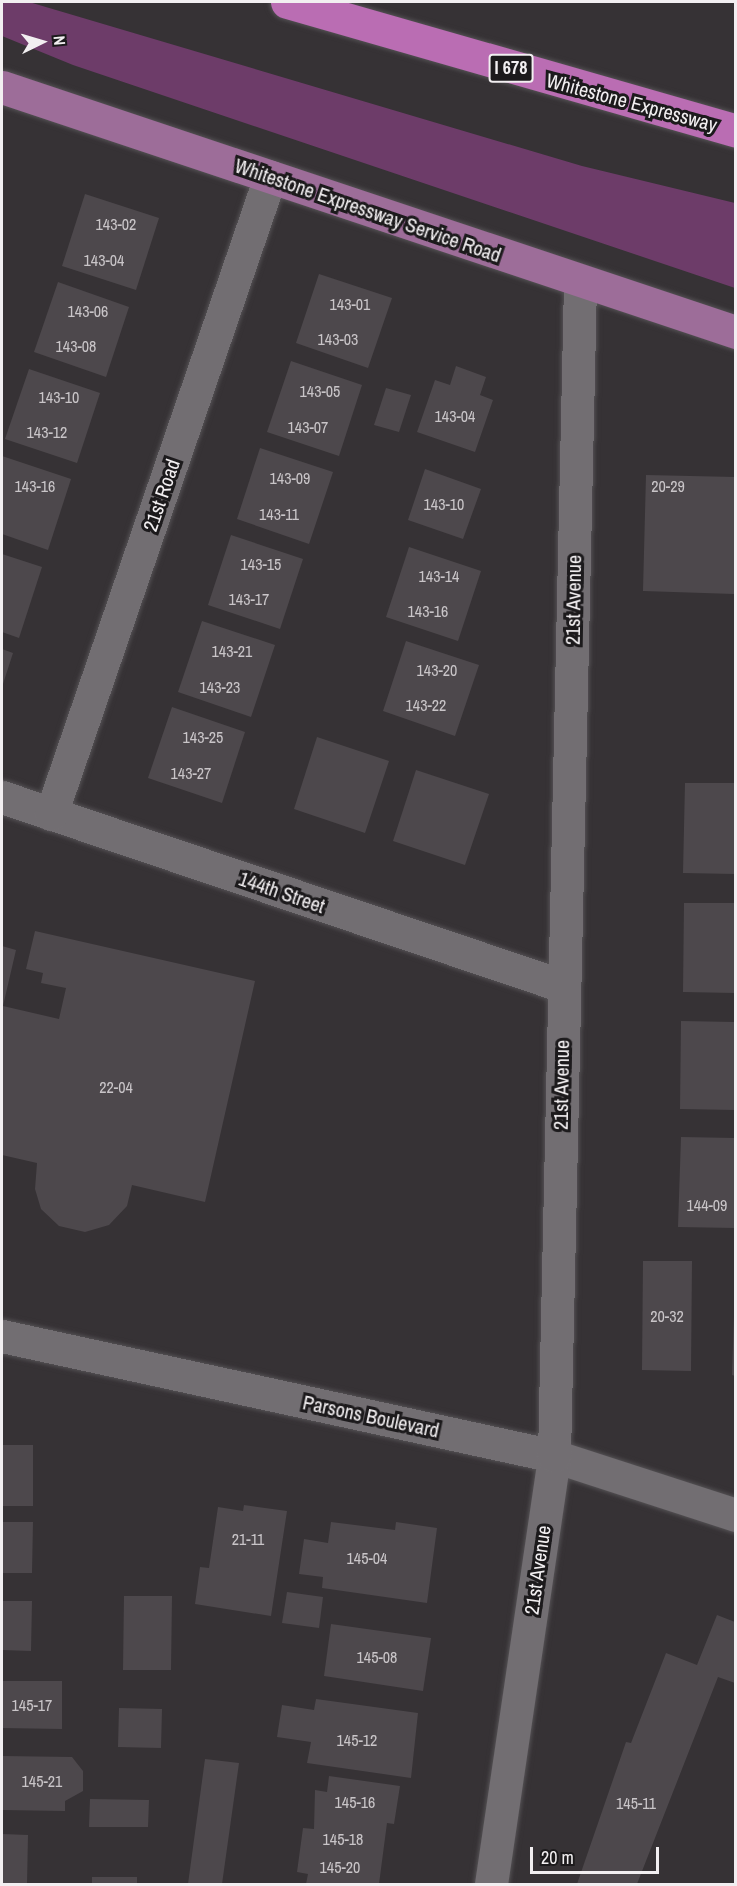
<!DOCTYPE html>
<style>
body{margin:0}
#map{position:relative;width:737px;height:1886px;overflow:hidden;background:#363235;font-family:"Archivo Narrow",sans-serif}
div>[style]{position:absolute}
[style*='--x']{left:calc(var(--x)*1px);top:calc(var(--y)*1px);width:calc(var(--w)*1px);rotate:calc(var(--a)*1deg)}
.green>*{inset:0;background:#6d3c69}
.building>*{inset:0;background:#4d484c}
.roads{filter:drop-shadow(0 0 2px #545154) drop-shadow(0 0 2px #545154)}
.minor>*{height:33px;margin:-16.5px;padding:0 16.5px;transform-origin:16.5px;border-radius:16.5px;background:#726e72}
.major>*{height:33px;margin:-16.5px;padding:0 16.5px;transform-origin:16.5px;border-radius:16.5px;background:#9d6d99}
.highway>*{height:33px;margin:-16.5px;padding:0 16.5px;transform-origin:16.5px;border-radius:16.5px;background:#ba6db3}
span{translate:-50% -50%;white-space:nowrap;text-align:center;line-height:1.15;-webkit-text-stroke:6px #1c1a1c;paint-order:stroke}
.number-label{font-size:16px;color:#c9c5c8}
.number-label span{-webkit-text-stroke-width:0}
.shield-label span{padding:2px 4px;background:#1c1a1c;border:2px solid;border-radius:4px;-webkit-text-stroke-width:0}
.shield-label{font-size:18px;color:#f2eff1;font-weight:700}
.street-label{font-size:20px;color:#f2eff1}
.frame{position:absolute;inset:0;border:3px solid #f2eff1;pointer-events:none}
.north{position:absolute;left:12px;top:12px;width:60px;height:60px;-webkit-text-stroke:4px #1c1a1c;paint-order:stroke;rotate:85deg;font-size:16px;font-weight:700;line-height:24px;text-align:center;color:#f2eff1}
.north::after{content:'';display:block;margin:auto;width:21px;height:27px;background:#f2eff1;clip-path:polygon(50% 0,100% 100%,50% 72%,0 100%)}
.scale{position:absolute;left:530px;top:1847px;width:129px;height:27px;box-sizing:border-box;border:3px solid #f2eff1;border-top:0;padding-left:8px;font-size:18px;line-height:21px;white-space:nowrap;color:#f2eff1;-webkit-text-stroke:4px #1c1a1c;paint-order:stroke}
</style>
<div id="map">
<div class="green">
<i style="clip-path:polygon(2px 2px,29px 2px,582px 166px,735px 203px,735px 288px,73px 65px,2px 36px)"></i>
</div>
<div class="building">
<i style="clip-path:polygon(85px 194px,159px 218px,136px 290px,62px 266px)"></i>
<i style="clip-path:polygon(319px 274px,392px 298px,368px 368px,296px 343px)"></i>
<i style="clip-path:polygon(58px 282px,129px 307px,106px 377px,34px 352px)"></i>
<i style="clip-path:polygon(291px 361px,362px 385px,339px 456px,267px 432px)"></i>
<i style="clip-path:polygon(456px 366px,486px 377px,480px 395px,493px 400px,475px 452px,417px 432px,435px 380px,450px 385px)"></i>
<i style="clip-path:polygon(29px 369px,100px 393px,77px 463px,5px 439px)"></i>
<i style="clip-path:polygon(386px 388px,411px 395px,399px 432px,374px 425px)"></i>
<i style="clip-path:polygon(260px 448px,333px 472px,309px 544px,237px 519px)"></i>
<i style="clip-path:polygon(2px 456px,71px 479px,48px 550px,2px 534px)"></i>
<i style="clip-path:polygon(425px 469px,481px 489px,463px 539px,408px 520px)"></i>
<i style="clip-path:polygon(646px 475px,735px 477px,734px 594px,643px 591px)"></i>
<i style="clip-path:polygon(231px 535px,303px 559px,280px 629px,208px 605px)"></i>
<i style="clip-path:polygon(409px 547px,481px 571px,458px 641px,386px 617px)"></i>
<i style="clip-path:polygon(2px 554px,42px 567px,19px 638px,2px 632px)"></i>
<i style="clip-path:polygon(202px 621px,275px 645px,251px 717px,178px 692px)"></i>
<i style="clip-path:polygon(406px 641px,479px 665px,455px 736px,383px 711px)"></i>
<i style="clip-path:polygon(2px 649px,13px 653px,2px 687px)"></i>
<i style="clip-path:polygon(172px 707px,245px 732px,222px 803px,148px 778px)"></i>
<i style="clip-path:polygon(317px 737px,389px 761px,365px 833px,294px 809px)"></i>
<i style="clip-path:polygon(416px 770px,489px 794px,465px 865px,393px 841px)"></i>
<i style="clip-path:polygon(685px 783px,735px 783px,735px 874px,683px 873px)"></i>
<i style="clip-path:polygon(684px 903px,735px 903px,735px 993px,683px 992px)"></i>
<i style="clip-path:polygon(35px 931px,255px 981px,205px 1202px,132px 1185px,127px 1206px,109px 1225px,85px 1232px,59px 1226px,41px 1209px,35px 1189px,37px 1163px,2px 1155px,2px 946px,16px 950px,3px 1006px,59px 1019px,66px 988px,41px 983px,43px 973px,26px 969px)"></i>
<i style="clip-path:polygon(681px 1021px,735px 1022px,735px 1110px,680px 1109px)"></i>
<i style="clip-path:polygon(681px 1137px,735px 1138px,735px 1228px,678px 1227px)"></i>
<i style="clip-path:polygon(643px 1261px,692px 1261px,691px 1371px,642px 1370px)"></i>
<i style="clip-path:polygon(734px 1316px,735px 1316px,735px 1376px,732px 1375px)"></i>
<i style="clip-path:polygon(2px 1445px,33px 1445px,33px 1506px,2px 1506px)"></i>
<i style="clip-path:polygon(244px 1505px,287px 1511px,271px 1616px,195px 1604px,200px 1567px,209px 1568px,218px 1507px,243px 1511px)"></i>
<i style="clip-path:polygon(2px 1522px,33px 1522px,32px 1573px,2px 1573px)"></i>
<i style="clip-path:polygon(331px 1522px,395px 1530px,396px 1522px,437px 1528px,427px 1603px,322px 1588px,323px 1577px,299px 1574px,304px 1539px,328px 1543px)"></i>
<i style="clip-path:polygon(287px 1592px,323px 1597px,319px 1628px,282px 1623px)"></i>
<i style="clip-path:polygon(124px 1596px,172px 1596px,171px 1670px,123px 1670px)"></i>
<i style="clip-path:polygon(2px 1601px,32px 1601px,31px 1651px,2px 1650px)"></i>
<i style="clip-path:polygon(717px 1615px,735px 1622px,735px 1683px,718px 1677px,637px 1884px,577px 1884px,626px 1742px,631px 1743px,666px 1653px,697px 1665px)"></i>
<i style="clip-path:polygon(331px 1624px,431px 1638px,423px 1691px,324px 1676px)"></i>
<i style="clip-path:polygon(2px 1681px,62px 1681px,62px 1729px,2px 1728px)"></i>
<i style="clip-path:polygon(316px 1699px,418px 1713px,411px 1778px,307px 1763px,311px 1742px,277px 1737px,282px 1705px,314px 1710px)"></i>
<i style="clip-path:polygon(119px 1708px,162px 1709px,161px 1748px,118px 1747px)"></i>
<i style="clip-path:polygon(2px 1756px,72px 1757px,83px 1771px,83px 1791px,65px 1801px,65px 1811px,2px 1810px)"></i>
<i style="clip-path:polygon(205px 1759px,239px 1763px,222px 1884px,188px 1884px)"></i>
<i style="clip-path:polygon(329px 1776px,400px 1786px,394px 1824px,387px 1823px,379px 1884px,306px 1884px,308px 1874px,297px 1872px,303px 1828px,314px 1829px,315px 1790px,327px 1792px)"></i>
<i style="clip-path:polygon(90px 1799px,149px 1800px,148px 1827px,89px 1827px)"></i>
<i style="clip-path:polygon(2px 1834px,28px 1835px,27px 1884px,2px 1884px)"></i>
<i style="clip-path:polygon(92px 1877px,137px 1877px,137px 1884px,92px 1884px)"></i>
</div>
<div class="roads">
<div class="minor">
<i style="--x:2;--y:797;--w:592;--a:18.62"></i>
<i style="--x:51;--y:814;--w:674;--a:-71.03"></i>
<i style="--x:2;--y:1336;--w:565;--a:12.26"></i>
<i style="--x:554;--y:1456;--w:191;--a:18"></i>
<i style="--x:491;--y:1884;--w:433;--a:-81.6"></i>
<i style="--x:554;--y:1456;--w:1174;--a:-88.73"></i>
</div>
<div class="major">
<i style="--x:2;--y:87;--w:774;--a:18.46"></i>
</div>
<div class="highway">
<i style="--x:287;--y:2;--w:467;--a:16"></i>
</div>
</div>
<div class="number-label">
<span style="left:116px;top:224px">143-02</span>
<span style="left:104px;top:260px">143-04</span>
<span style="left:350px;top:304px">143-01</span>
<span style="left:88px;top:311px">143-06</span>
<span style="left:338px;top:339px">143-03</span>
<span style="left:76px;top:346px">143-08</span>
<span style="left:320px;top:391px">143-05</span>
<span style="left:59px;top:397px">143-10</span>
<span style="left:455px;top:416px">143-04</span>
<span style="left:308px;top:427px">143-07</span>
<span style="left:47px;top:432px">143-12</span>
<span style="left:290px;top:478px">143-09</span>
<span style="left:35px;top:486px">143-16</span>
<span style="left:668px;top:486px">20-29</span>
<span style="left:444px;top:504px">143-10</span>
<span style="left:279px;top:514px">143-11</span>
<span style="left:261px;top:564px">143-15</span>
<span style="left:439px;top:576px">143-14</span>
<span style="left:249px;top:599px">143-17</span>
<span style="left:428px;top:611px">143-16</span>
<span style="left:232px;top:651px">143-21</span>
<span style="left:437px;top:670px">143-20</span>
<span style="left:220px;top:687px">143-23</span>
<span style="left:426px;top:705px">143-22</span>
<span style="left:203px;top:737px">143-25</span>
<span style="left:191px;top:773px">143-27</span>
<span style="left:116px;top:1087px">22-04</span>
<span style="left:707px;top:1205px">144-09</span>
<span style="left:667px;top:1316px">20-32</span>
<span style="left:248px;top:1539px">21-11</span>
<span style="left:367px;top:1558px">145-04</span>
<span style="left:377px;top:1657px">145-08</span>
<span style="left:32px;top:1705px">145-17</span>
<span style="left:357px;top:1740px">145-12</span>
<span style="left:42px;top:1781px">145-21</span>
<span style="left:355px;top:1802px">145-16</span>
<span style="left:636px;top:1803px">145-11</span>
<span style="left:343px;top:1839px">145-18</span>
<span style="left:340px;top:1867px">145-20</span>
</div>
<div class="shield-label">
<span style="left:511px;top:68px">I 678</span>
</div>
<div class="street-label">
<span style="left:632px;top:102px;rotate:15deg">Whitestone Expressway</span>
<span style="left:368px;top:210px;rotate:19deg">Whitestone Expressway Service Road</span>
<span style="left:161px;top:495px;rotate:-71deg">21st Road</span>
<span style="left:573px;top:600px;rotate:-89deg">21st Avenue</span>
<span style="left:282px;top:892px;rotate:19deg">144th Street</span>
<span style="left:561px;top:1085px;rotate:-89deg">21st Avenue</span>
<span style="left:371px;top:1416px;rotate:12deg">Parsons Boulevard</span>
<span style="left:537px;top:1570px;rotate:-82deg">21st Avenue</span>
</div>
<div class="frame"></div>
<div class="north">N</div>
<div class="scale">20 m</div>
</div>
